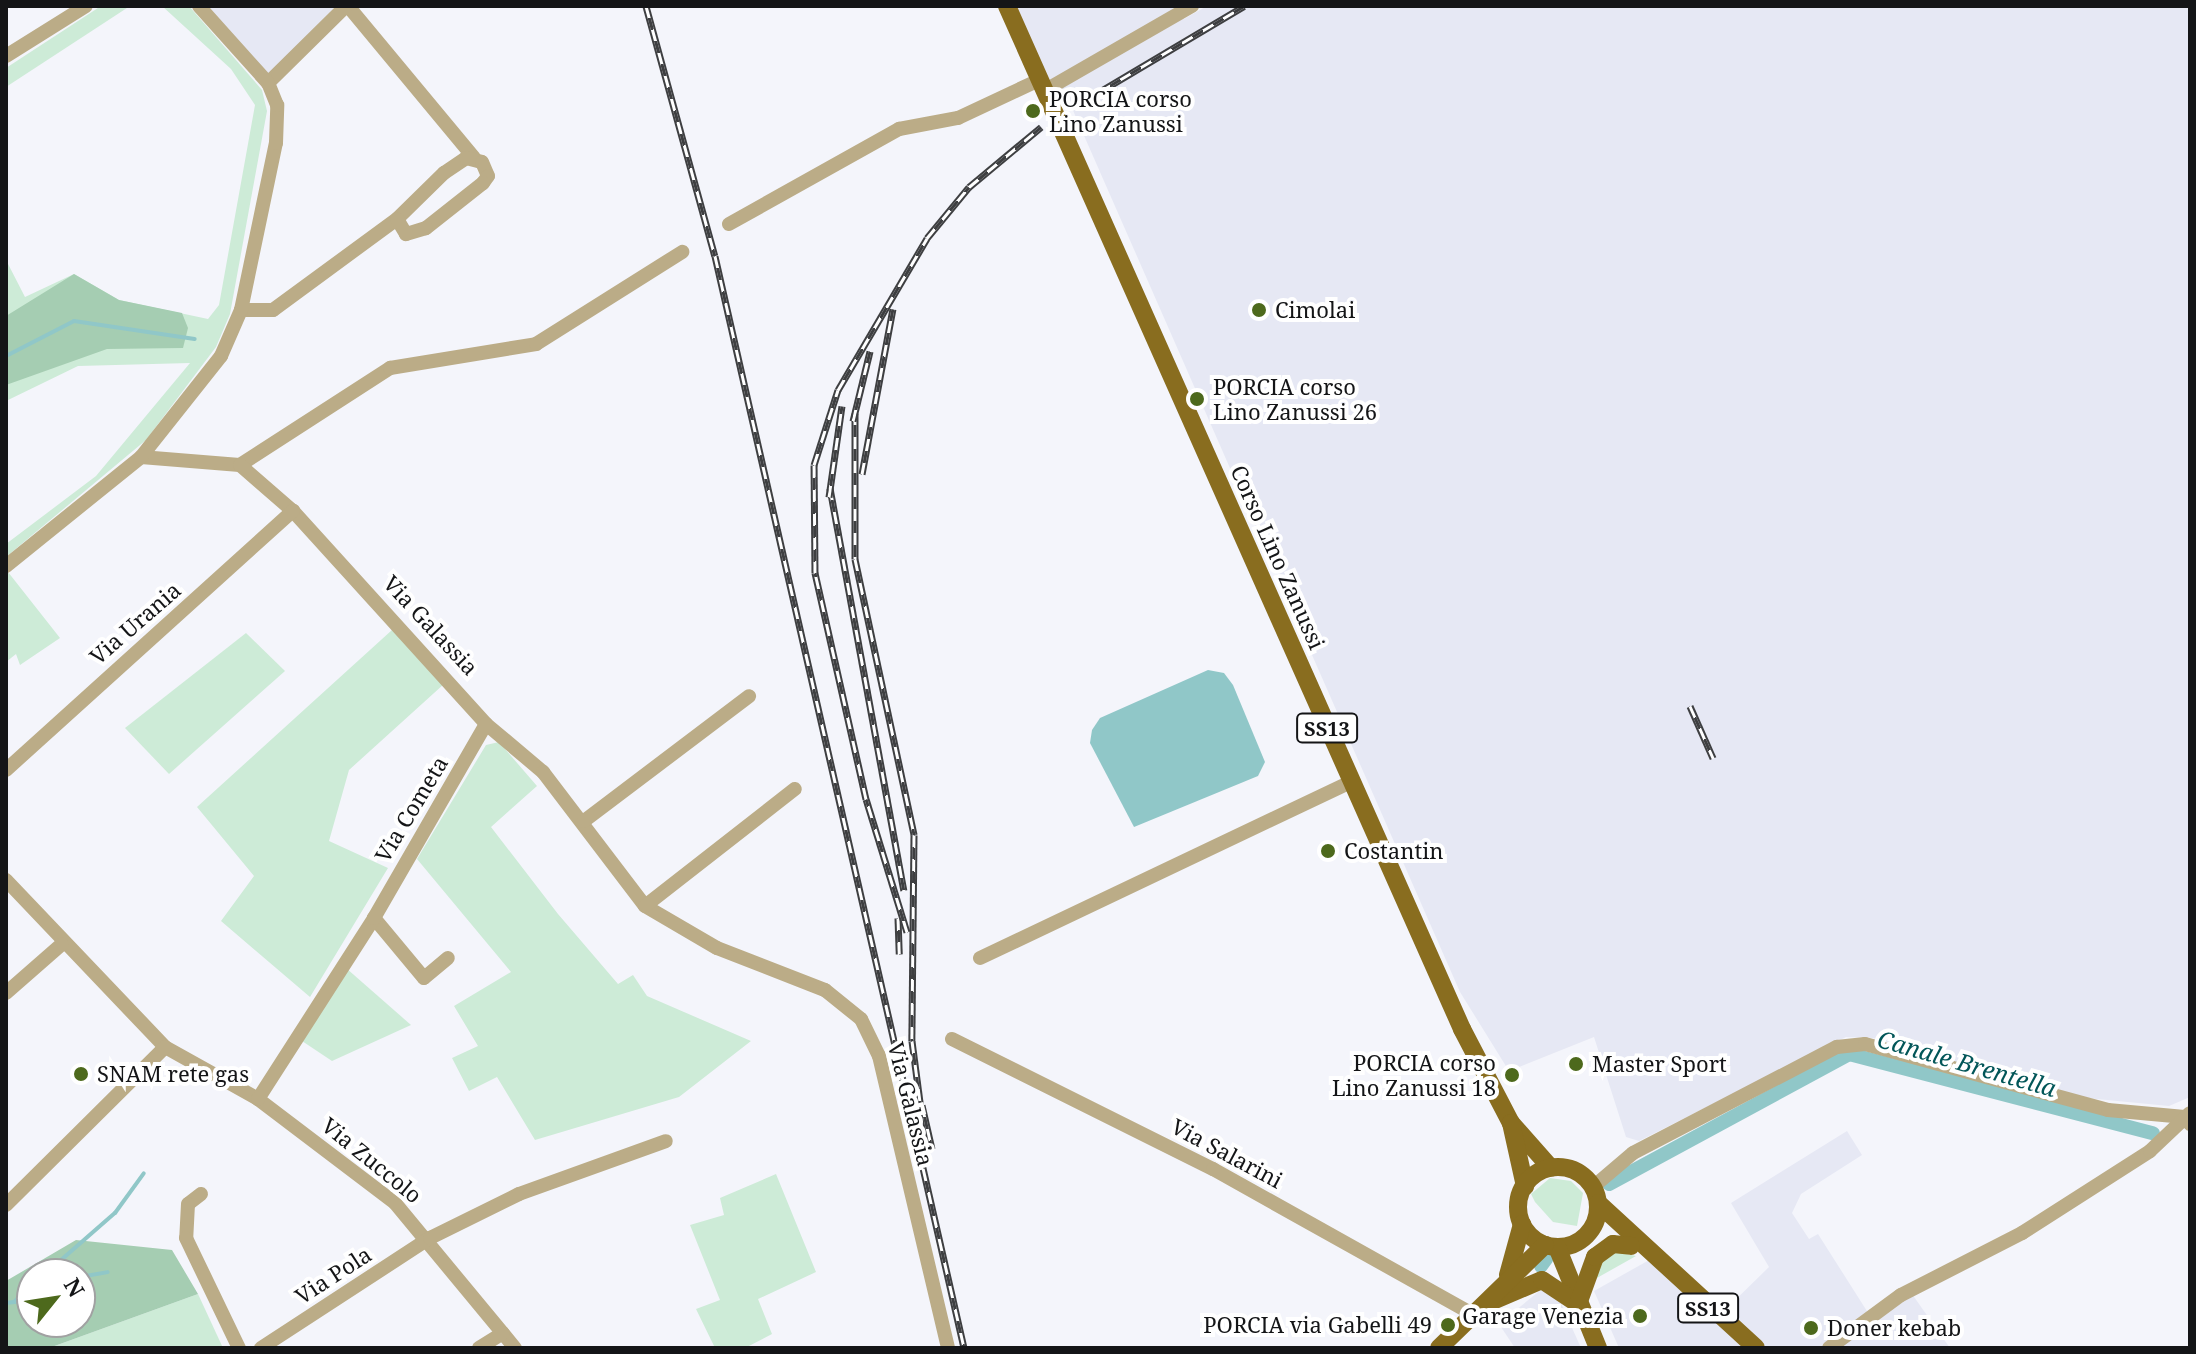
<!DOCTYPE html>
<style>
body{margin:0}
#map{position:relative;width:2196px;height:1354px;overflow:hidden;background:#f4f5fb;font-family:"Noto Serif",serif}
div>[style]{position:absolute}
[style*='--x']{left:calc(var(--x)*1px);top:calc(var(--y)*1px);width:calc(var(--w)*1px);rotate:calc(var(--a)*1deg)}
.built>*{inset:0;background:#e6e8f4}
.green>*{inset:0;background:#cdebd7}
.forest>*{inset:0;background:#a5cdb2}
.water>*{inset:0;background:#90c7c8}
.stream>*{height:4px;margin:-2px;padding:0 2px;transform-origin:2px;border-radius:2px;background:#90c7c8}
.canal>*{height:14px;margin:-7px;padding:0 7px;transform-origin:7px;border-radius:7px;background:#90c7c8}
.minor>*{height:14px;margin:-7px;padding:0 7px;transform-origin:7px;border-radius:7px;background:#bbac87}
.major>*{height:18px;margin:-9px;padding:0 9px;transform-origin:9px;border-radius:9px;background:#896d1f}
.major>.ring{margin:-9px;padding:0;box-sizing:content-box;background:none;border:18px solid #896d1f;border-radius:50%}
.rail>*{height:7px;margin-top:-3.5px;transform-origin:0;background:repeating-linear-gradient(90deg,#fff 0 12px,#3e3f41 0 24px);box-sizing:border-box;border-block:2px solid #3e3f41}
.dots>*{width:22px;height:22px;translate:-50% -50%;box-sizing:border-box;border:4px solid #fff;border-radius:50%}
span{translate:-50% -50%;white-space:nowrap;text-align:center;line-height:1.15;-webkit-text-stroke:8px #fff;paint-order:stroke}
.shield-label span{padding:2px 6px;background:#fff;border:2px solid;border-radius:6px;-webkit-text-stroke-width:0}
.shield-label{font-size:20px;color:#141517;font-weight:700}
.poi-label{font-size:22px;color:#141517}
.left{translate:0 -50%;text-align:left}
.right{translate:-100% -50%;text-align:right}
.street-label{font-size:22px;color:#141517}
.water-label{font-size:24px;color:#025658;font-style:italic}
.frame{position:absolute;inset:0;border:8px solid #141517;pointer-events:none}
.north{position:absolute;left:16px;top:1258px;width:80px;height:80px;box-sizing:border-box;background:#fff;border:2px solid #a1a1a2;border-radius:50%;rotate:60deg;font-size:22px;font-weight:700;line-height:32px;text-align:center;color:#141517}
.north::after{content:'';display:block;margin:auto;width:28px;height:36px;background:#4d691c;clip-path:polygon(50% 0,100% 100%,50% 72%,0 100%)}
</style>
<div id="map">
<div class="built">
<i style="clip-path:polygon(206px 6px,336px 6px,268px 75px)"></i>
<i style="clip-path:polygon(1011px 6px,1176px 6px,1184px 19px,1207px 6px,2190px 6px,2190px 1097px,2169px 1106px,2076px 1097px,1873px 1038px,1846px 1037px,1639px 1141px,1626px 1137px,1594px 1037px,1509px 1071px,1460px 992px,1064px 90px,1046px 84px)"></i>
<i style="clip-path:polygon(1847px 1131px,1862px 1155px,1801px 1194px,1792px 1213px,1809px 1239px,1818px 1234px,1872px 1319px,1912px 1294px,1950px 1348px,1760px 1348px,1721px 1314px,1769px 1267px,1731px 1203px)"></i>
<i style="clip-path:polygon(1651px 1259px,1751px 1348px,1619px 1348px,1594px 1291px)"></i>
<i style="clip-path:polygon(1543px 1288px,1561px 1303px,1581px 1348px,1515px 1348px,1499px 1324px)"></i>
</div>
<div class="green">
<i style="clip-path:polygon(101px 6px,130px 6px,6px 87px,6px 68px)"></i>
<i style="clip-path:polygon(162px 6px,189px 6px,262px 90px,267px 111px,230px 314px,216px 347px,146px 440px,6px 557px,6px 544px,96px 476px,190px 363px,78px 366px,6px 401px,6px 260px,25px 297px,74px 274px,119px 300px,208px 319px,219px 305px,255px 105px,231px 69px)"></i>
<i style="clip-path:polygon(8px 572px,60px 638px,20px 665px,16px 654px,6px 662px)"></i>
<i style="clip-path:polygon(392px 630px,444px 684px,349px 770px,329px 841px,388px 868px,310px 997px,221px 921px,254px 876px,197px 807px)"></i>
<i style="clip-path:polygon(246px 633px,285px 671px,169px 774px,125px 728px)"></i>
<i style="clip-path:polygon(499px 742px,537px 786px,491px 827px,558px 914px,618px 984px,633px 975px,647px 996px,751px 1041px,679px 1097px,535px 1140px,497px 1077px,469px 1091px,452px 1058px,478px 1046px,454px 1006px,511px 972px,417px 859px,486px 745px)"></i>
<i style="clip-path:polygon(346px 968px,411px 1025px,332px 1061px,302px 1041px)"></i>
<i style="clip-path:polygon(776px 1174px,816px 1272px,758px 1299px,772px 1334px,745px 1348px,715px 1348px,696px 1309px,720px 1300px,690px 1225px,724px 1215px,720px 1198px)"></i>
<i style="clip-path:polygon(1550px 1178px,1571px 1181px,1583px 1193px,1577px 1226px,1553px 1222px,1535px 1202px,1531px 1194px)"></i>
<i style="clip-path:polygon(1617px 1252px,1636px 1256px,1588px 1283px,1597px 1262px)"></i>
<i style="clip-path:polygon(198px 1294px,223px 1348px,49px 1348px)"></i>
</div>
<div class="forest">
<i style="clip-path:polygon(74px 274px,119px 300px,182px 313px,188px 328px,183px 348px,107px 349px,6px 385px,6px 316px)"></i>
<i style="clip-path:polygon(evenodd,76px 1240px,172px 1250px,198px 1294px,49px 1348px,6px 1348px,6px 1281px,76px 1240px,32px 1274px,80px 1274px,80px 1322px,32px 1322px,32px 1274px)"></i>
</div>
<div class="water">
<i style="clip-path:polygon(1208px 670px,1224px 673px,1233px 685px,1265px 762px,1258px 776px,1134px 827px,1090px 743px,1092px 730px,1100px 718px)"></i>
</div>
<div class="stream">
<i style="--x:6;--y:356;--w:76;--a:-27.2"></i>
<i style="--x:74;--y:321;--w:122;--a:8.5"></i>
<i style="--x:2190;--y:1136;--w:1;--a:90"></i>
<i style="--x:45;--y:1274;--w:93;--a:-41.1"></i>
<i style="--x:115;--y:1213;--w:49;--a:-54.1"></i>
<i style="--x:80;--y:1277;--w:28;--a:-10"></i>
<i style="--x:14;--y:1302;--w:25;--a:-43"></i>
<i style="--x:6;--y:1303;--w:26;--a:-7"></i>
</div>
<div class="canal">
<i style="--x:1609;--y:1184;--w:273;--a:-28.4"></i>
<i style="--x:1849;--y:1054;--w:314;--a:14.6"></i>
<i style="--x:1541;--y:1266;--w:9;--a:-54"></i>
</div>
<div class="minor">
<i style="--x:348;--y:6;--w:197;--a:50.3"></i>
<i style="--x:6;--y:56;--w:94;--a:-32"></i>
<i style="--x:268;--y:83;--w:110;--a:-44.6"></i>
<i style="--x:1044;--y:91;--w:171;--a:-29.9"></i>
<i style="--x:729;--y:224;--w:195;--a:-29.2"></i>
<i style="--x:899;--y:129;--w:60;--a:-10.6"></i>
<i style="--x:958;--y:118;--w:89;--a:-25.1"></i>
<i style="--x:241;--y:310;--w:32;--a:0"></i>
<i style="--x:273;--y:310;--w:154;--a:-36.3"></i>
<i style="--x:397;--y:219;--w:66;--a:-44.4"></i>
<i style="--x:444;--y:173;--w:27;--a:-34"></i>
<i style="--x:466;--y:158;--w:16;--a:14"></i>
<i style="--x:482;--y:162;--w:15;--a:67"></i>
<i style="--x:488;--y:176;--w:9;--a:126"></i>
<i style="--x:483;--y:183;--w:73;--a:141.7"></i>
<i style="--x:426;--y:228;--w:21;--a:163"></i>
<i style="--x:406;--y:234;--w:17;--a:-121"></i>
<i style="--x:141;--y:457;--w:99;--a:4.6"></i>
<i style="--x:240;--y:465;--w:179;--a:-32.9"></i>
<i style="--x:390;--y:368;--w:148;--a:-9.3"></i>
<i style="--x:536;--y:344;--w:173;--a:-32.2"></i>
<i style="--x:240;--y:465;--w:70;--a:41"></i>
<i style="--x:293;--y:511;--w:287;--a:47.8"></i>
<i style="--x:486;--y:724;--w:75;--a:40.1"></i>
<i style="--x:543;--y:772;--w:168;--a:52.7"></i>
<i style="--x:645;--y:906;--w:83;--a:30.3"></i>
<i style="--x:717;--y:948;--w:116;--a:21.3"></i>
<i style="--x:825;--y:990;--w:46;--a:38.9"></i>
<i style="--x:861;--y:1019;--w:41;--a:64.1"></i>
<i style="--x:879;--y:1056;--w:300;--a:76.7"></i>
<i style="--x:6;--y:566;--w:174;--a:-38.9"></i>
<i style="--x:141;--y:457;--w:129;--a:-51.6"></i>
<i style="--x:221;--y:356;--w:50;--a:-66.5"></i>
<i style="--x:241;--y:310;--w:171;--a:-78.2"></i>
<i style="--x:276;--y:143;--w:38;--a:-88"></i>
<i style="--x:277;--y:105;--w:24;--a:-112"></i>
<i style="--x:268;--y:83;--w:103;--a:-131.9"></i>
<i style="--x:6;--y:770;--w:387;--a:-42.1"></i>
<i style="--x:584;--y:821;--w:207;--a:-37.1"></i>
<i style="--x:6;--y:880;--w:231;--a:46.4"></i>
<i style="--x:165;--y:1047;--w:107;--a:29.2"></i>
<i style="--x:258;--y:1099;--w:172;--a:37.2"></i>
<i style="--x:395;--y:1203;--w:188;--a:50.4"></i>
<i style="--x:645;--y:906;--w:190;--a:-38"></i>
<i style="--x:374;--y:918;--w:78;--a:50.2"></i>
<i style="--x:424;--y:978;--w:31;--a:-40"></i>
<i style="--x:980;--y:958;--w:410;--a:-25.4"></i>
<i style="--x:6;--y:993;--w:74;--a:-41.2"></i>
<i style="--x:952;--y:1039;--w:292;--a:26.5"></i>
<i style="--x:1213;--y:1169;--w:301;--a:29.2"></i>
<i style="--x:258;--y:1099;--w:215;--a:-57.3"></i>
<i style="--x:374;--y:918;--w:224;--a:-60"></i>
<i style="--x:1593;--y:1187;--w:52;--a:-40.4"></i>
<i style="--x:1633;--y:1153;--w:230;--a:-27.5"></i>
<i style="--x:1837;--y:1047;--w:28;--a:-6"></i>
<i style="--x:1865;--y:1044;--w:252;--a:15.2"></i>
<i style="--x:2108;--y:1110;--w:77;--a:5.2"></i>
<i style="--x:2185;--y:1117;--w:9;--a:54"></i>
<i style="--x:201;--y:1194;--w:16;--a:142"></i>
<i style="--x:188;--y:1204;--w:34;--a:93"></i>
<i style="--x:186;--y:1238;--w:122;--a:64.3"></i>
<i style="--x:6;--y:1205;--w:224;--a:-44.8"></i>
<i style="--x:261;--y:1348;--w:202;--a:-33.1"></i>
<i style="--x:430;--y:1238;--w:99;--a:-26.3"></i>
<i style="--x:519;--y:1194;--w:156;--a:-19.8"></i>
<i style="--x:479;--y:1348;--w:28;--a:-32"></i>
<i style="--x:1829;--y:1348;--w:89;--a:-36.4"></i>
<i style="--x:1901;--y:1295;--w:136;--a:-27.1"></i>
<i style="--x:2022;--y:1233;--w:152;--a:-32.6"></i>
<i style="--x:2150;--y:1151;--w:55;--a:-43.5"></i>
</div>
<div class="major">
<i style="--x:1007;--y:6;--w:1120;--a:66.02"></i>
<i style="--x:1462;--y:1029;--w:106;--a:62.5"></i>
<i style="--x:1511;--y:1123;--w:60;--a:48.4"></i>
<i style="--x:1511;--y:1123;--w:65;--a:77.5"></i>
<i class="ring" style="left:1518px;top:1167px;width:62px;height:62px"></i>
<i style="--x:1598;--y:1203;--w:214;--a:42.5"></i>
<i style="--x:1557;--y:1247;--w:109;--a:67.9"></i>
<i style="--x:1508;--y:1275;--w:53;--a:-74.6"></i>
<i style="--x:1495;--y:1300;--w:51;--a:-23.1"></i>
<i style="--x:1542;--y:1280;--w:43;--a:33.7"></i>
<i style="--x:1578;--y:1304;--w:50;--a:-70.1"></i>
<i style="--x:1595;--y:1257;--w:22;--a:-36"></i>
<i style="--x:1613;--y:1244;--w:18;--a:6"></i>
<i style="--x:1439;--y:1348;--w:148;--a:-44.2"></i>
</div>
<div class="rail">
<i style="--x:646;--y:6;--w:259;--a:74.6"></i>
<i style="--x:715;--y:256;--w:1120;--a:77.15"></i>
<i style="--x:1079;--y:104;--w:192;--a:-30.7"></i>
<i style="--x:855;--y:413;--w:146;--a:90"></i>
<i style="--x:855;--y:559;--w:282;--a:77.9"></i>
<i style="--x:914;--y:835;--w:206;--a:90.6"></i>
<i style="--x:912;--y:1041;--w:77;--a:82.5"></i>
<i style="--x:853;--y:421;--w:72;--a:-76.3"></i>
<i style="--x:862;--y:474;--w:168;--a:-79.4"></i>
<i style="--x:830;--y:488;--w:409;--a:79.6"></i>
<i style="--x:829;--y:497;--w:92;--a:-81.9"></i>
<i style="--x:1690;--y:706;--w:57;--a:66.1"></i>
<i style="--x:898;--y:918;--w:36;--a:88"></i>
<i style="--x:907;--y:932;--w:139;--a:-107.1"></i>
<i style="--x:866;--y:799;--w:232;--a:-102.7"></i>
<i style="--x:815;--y:573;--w:108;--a:-90.5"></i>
<i style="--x:814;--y:465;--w:79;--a:-72.3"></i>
<i style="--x:838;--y:390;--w:176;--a:-59.6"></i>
<i style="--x:927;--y:238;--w:66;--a:-50.5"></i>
<i style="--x:969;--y:187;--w:94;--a:-39.8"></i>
<i style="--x:922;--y:1105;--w:45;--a:77.2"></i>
</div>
<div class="dots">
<i style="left:1033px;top:111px;background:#4d691c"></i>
<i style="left:1259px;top:310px;background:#4d691c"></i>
<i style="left:1197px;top:399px;background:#4d691c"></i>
<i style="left:1328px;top:851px;background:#4d691c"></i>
<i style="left:1576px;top:1064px;background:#4d691c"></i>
<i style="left:81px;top:1074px;background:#4d691c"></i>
<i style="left:1512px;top:1075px;background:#4d691c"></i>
<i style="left:1640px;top:1316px;background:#4d691c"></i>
<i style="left:1448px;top:1325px;background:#4d691c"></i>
<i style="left:1811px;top:1328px;background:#4d691c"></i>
</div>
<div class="shield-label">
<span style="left:1327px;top:728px">SS13</span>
<span style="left:1708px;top:1308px">SS13</span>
</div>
<div class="poi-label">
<span class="left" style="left:1049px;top:111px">PORCIA corso<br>Lino Zanussi</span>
<span class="left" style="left:1275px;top:310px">Cimolai</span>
<span class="left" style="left:1213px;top:399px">PORCIA corso<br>Lino Zanussi 26</span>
<span class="left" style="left:1344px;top:851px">Costantin</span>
<span class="right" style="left:1496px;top:1075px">PORCIA corso<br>Lino Zanussi 18</span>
<span class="left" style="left:1592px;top:1064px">Master Sport</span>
<span class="left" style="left:97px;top:1074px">SNAM rete gas</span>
<span class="right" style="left:1624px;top:1316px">Garage Venezia</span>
<span class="right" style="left:1432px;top:1325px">PORCIA via Gabelli 49</span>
<span class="left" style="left:1827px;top:1328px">Doner kebab</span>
</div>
<div class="street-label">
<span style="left:1278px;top:557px;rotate:66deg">Corso Lino Zanussi</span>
<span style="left:135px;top:623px;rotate:-41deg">Via Urania</span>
<span style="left:431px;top:625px;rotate:47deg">Via Galassia</span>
<span style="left:411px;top:809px;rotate:-59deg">Via Cometa</span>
<span style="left:911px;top:1104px;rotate:76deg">Via Galassia</span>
<span style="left:1227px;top:1153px;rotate:28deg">Via Salarini</span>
<span style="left:372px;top:1160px;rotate:39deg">Via Zuccolo</span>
<span style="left:333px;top:1275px;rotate:-33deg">Via Pola</span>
</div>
<div class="water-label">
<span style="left:1967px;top:1063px;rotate:16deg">Canale Brentella</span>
</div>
<div class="frame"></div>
<div class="north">N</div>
</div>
